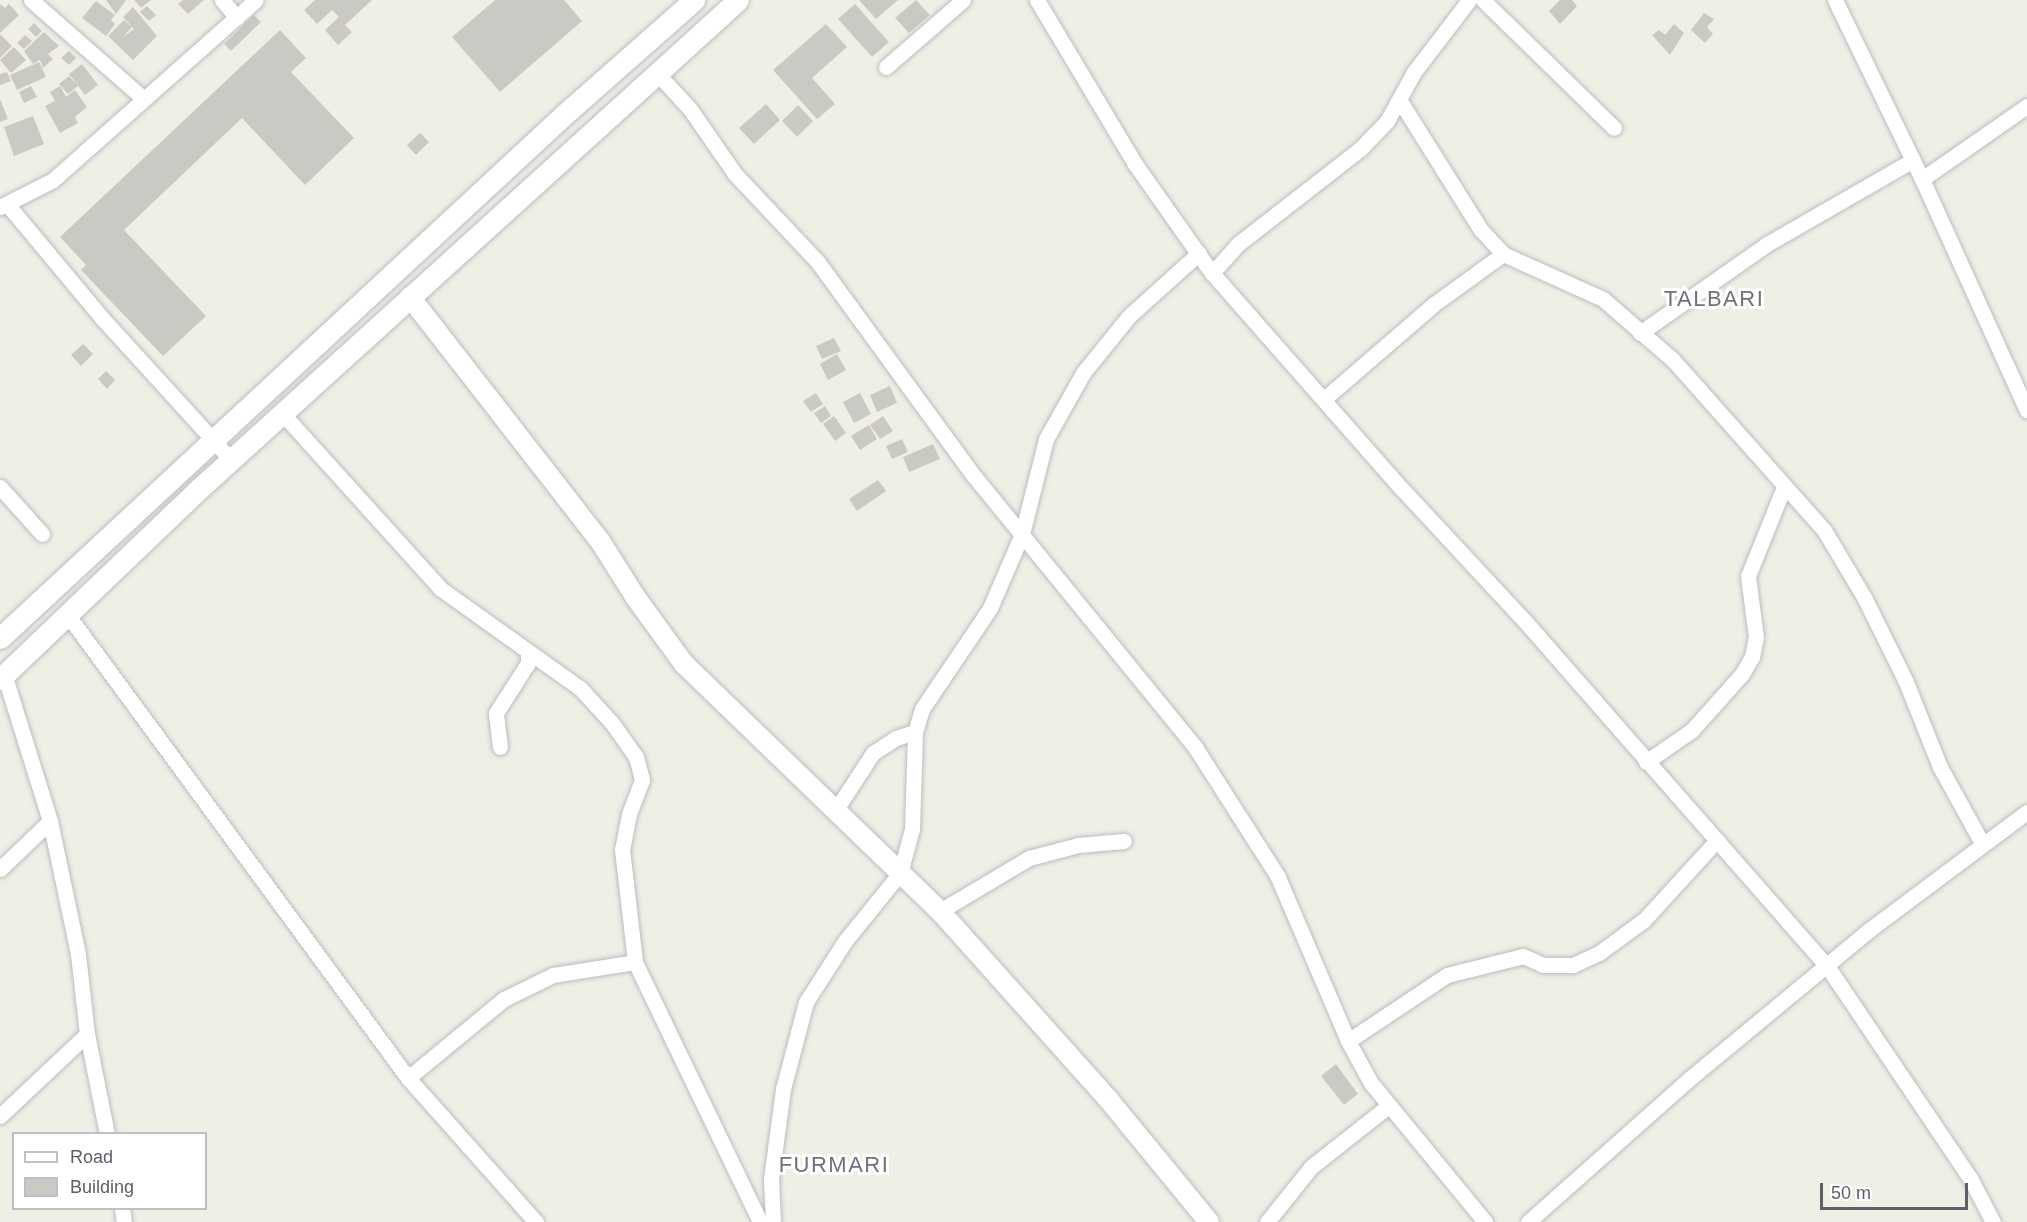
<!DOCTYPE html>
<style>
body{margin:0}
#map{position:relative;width:2027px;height:1222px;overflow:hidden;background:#f0efe6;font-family:Helvetica,sans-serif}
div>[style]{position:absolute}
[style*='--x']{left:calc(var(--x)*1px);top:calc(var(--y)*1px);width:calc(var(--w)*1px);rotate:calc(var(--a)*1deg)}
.building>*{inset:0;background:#cbc9c3}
.roads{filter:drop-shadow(0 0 2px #babdc2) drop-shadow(0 0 2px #babdc2)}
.minor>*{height:15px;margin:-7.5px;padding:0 7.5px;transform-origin:7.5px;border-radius:7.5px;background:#fff}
.tertiary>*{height:20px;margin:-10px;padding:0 10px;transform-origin:10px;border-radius:10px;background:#fff}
.secondary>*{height:21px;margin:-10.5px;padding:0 10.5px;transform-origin:10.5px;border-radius:10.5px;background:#fff}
span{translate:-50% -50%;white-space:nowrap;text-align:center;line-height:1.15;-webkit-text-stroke:6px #fff;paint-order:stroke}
.neighbourhood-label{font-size:22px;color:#6e7279;letter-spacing:1.5px}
.legend{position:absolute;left:12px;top:1132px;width:195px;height:78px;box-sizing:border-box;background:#fff;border:2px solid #bebfc2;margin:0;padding:8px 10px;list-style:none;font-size:18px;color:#5d6067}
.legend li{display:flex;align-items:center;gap:12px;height:30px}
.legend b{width:30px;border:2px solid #bebfc2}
.scale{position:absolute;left:1820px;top:1183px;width:148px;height:27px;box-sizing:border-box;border:3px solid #5d6067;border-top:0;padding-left:8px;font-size:18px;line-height:21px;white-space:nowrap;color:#5d6067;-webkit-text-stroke:4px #fff;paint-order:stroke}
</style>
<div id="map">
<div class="building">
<i style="clip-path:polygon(106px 0,126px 0,116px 14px)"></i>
<i style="clip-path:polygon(134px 0,151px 0,141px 8px)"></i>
<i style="clip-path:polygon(183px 0,204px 0,188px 14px,178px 4px)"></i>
<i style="clip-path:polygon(315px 0,372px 0,345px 25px,352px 32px,338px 45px,325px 30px,339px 17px,332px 10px,317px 24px,304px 10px)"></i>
<i style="clip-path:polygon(495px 0,564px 0,582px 21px,500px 92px,452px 37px)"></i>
<i style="clip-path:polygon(859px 0,898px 0,876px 19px)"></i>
<i style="clip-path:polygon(916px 0,930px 15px,909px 33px,895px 18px)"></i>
<i style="clip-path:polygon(1560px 0,1572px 0,1577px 6px,1560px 24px,1549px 11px)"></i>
<i style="clip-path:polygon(96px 1px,115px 15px,111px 20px,115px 24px,106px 36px,82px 18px)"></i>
<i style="clip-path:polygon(0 4px,5px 8px,9px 4px,19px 15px,0 33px)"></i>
<i style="clip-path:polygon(855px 4px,889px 42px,872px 57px,838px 19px)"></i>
<i style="clip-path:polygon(147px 6px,156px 15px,149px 21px,140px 12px)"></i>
<i style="clip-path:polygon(133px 7px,157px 36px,133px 60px,108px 36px,124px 20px,132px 27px,123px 37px,134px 29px,123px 17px)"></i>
<i style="clip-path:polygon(1704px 13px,1714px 19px,1707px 27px,1713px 34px,1705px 43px,1691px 30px)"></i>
<i style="clip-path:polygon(254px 15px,261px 22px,231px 51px,224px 44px)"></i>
<i style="clip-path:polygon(34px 23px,42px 31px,36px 37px,28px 29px)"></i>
<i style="clip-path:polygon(826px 24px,847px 47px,812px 78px,835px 104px,817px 119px,773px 70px)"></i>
<i style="clip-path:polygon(1674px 24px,1684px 33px,1670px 55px,1652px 35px,1659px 30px,1665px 35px)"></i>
<i style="clip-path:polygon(280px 30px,306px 58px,291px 72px,354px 138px,305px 185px,242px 118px,124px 230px,206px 316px,163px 356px,81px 270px,86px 265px,60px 237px)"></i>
<i style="clip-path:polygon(44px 32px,59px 46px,48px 54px,53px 59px,43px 68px,40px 60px,33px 64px,24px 51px)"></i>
<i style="clip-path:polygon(0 34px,12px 46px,0 58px)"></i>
<i style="clip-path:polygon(25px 35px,32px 41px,24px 49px,17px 43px)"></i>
<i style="clip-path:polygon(14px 47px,26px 60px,11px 73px,0 60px)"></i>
<i style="clip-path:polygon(69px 51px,76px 58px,69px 65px,61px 58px)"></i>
<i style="clip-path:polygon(39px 62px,46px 77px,17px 90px,10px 75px)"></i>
<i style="clip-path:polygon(82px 64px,98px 85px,85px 95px,69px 74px)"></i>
<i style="clip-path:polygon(7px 72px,11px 81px,0 85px,0 74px)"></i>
<i style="clip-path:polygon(69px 76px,78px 86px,68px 94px,59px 84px)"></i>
<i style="clip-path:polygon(31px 86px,37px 97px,24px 103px,19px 92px)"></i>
<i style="clip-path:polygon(60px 86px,66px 97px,75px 90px,87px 107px,75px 117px,78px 123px,60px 133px,45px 106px,55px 101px,50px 92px)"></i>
<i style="clip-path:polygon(0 99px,8px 119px,0 122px)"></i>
<i style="clip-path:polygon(766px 104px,780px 120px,754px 144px,739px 128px)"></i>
<i style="clip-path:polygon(798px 105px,813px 121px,797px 137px,782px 121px)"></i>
<i style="clip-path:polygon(33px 116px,44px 144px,14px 156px,4px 127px)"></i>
<i style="clip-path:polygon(420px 133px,429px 142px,416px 155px,407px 145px)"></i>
<i style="clip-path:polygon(834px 338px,841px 351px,822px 359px,816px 346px)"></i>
<i style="clip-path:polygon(83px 344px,93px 354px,81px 366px,71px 355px)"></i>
<i style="clip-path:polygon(837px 354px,846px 370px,828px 380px,820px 364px)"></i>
<i style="clip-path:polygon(106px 371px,115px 380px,107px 389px,98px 379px)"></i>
<i style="clip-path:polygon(890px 386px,897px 403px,877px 412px,870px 395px)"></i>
<i style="clip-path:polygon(816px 393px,823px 404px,811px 412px,803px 401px)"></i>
<i style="clip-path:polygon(860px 393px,871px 414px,854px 423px,843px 402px)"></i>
<i style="clip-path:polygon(825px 406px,831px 416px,821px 423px,814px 413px)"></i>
<i style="clip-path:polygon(834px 416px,846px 433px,835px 441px,823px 424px)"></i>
<i style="clip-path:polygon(883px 416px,893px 431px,880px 439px,870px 425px)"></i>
<i style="clip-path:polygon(869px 425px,877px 439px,860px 450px,851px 436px)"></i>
<i style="clip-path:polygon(902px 439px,908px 452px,892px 459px,886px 446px)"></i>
<i style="clip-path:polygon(933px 444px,940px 459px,909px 472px,903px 457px)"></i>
<i style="clip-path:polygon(878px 480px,886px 491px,857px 511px,849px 499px)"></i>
<i style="clip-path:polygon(1336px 1064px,1358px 1094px,1344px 1105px,1321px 1076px)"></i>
</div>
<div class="roads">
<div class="minor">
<i style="--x:31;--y:0;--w:150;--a:41.2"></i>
<i style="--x:222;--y:0;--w:23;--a:50"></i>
<i style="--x:1037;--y:0;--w:191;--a:59.1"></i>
<i style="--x:1135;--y:164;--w:133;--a:54.8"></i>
<i style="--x:1212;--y:273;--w:288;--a:48.7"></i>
<i style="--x:1402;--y:489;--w:178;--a:47.1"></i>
<i style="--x:1523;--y:619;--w:461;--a:48.8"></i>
<i style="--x:1827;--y:966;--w:256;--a:56"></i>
<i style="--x:1970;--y:1178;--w:50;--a:62.4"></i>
<i style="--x:1483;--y:0;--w:183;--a:44.3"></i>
<i style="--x:1835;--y:0;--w:199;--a:64.1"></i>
<i style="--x:1922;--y:179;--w:254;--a:65.6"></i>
<i style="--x:886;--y:67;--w:102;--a:-41"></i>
<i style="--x:656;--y:72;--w:50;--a:47.4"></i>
<i style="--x:690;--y:109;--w:79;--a:55.3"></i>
<i style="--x:735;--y:174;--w:120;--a:46.7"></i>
<i style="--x:817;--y:261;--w:266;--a:53.9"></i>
<i style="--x:974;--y:476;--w:350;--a:50.8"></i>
<i style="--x:1195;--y:747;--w:152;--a:57.4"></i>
<i style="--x:1277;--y:875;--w:181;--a:66.8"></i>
<i style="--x:1348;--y:1041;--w:48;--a:61.3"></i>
<i style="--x:1371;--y:1083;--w:180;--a:50.6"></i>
<i style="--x:1400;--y:101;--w:152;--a:57.9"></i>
<i style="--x:1481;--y:230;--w:33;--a:47"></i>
<i style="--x:1503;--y:254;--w:110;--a:24.2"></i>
<i style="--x:1603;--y:299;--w:93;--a:41.1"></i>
<i style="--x:1673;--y:360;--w:227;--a:48.4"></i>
<i style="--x:1824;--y:530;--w:78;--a:59.2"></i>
<i style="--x:1864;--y:597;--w:95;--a:63.7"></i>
<i style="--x:1906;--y:682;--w:92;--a:68.2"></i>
<i style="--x:1940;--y:767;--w:87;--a:61.1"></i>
<i style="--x:1922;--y:179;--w:128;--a:-34.8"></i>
<i style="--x:7;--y:204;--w:148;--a:50.2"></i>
<i style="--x:102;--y:318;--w:192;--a:47.7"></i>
<i style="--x:0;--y:207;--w:59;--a:-27"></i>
<i style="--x:53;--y:180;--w:271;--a:-41.6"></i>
<i style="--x:1212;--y:273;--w:39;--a:-48"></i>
<i style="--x:1238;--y:244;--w:155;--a:-37.9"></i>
<i style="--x:1360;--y:149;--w:39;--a:-46"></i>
<i style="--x:1387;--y:121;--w:56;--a:-61.1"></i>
<i style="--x:1414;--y:72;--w:91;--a:-52.6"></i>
<i style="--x:1640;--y:333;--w:155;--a:-35"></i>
<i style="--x:1767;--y:244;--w:168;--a:-29.9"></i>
<i style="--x:1324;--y:399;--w:145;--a:-40.8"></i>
<i style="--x:1434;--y:304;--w:85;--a:-35.9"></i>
<i style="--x:282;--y:413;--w:237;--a:47.9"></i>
<i style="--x:441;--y:589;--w:171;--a:35.5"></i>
<i style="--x:580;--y:688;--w:47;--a:47.6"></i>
<i style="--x:612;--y:723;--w:42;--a:54.8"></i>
<i style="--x:636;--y:757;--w:24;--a:75"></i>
<i style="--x:642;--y:780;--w:36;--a:111"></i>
<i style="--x:629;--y:814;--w:36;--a:101"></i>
<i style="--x:622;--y:849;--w:114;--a:83.4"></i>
<i style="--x:635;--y:962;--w:288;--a:64.3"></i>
<i style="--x:0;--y:487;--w:63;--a:48.2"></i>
<i style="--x:67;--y:614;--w:576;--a:53.69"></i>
<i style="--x:408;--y:1078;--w:193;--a:48.4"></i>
<i style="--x:4;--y:674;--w:154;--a:72.6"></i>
<i style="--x:50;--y:821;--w:136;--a:78.1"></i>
<i style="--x:78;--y:954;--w:81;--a:83.6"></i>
<i style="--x:87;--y:1034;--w:102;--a:78.7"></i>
<i style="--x:500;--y:747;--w:34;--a:-97"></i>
<i style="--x:496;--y:713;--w:59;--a:-57.4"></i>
<i style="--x:528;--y:663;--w:11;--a:-90"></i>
<i style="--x:1646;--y:762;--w:56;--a:-34.8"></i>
<i style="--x:1692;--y:730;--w:75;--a:-48.2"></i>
<i style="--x:1742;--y:674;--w:20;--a:-60"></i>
<i style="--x:1752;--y:657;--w:20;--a:-79"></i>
<i style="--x:1756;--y:637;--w:62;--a:-97.5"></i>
<i style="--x:1748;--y:576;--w:96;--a:-68"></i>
<i style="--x:835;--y:811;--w:69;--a:-56.8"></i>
<i style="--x:873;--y:753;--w:27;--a:-33"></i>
<i style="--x:896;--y:738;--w:20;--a:-18"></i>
<i style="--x:0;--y:869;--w:69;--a:-43.8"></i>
<i style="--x:940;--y:911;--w:104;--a:-30.8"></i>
<i style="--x:1029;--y:858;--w:51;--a:-14.9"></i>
<i style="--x:1078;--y:845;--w:46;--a:-5"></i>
<i style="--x:1348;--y:1041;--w:119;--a:-33.7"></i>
<i style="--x:1447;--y:975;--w:78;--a:-14"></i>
<i style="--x:1523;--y:956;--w:22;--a:24"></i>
<i style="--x:1543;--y:965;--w:30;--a:0"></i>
<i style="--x:1573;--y:965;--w:29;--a:-25"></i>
<i style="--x:1599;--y:953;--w:56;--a:-36.3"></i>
<i style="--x:1644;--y:920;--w:108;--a:-47.6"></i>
<i style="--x:408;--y:1078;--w:124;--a:-39.5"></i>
<i style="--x:504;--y:999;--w:55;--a:-26.1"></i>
<i style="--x:553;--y:975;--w:83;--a:-9"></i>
<i style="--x:0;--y:1116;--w:120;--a:-43.3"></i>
<i style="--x:122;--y:1208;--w:14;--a:82"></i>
<i style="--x:773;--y:1222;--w:43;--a:-92.7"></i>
<i style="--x:771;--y:1179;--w:91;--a:-82.4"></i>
<i style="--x:783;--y:1089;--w:90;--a:-75.2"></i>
<i style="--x:806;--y:1002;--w:72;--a:-57.4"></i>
<i style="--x:845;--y:941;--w:87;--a:-51"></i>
<i style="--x:900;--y:873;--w:46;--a:-74.7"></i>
<i style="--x:912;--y:829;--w:97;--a:-88.2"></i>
<i style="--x:915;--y:732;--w:24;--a:-73"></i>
<i style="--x:922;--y:709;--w:122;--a:-56"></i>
<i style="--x:990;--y:608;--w:81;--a:-66.6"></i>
<i style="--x:1022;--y:534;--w:98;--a:-75.8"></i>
<i style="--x:1046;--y:439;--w:76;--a:-60.7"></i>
<i style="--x:1083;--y:373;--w:73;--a:-51.1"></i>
<i style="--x:1129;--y:316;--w:94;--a:-42"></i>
<i style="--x:1267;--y:1222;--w:70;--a:-51.3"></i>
<i style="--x:1311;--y:1167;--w:97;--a:-38.3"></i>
<i style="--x:1528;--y:1222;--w:215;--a:-41.6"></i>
<i style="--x:1689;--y:1079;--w:234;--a:-39.6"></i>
<i style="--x:1869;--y:930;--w:197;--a:-36.8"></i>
</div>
<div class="tertiary">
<i style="--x:410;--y:297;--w:309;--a:52.1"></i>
<i style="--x:600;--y:541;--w:67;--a:57.7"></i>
<i style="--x:636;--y:598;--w:82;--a:54"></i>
<i style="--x:684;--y:664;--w:356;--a:44"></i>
<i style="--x:940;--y:911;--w:252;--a:48.2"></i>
<i style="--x:1108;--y:1099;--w:159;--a:50.6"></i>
</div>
<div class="secondary">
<i style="--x:0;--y:638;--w:772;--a:-42.85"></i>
<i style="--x:566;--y:113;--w:171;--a:-41.4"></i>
<i style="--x:0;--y:679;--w:277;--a:-43.7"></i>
<i style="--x:200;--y:488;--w:726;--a:-42.21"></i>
</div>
</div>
<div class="neighbourhood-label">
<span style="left:1714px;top:299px">TALBARI</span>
<span style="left:834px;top:1165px">FURMARI</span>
</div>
<ul class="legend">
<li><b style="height:8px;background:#fff"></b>Road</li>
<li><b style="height:16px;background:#cbc9c3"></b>Building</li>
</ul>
<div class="scale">50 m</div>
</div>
